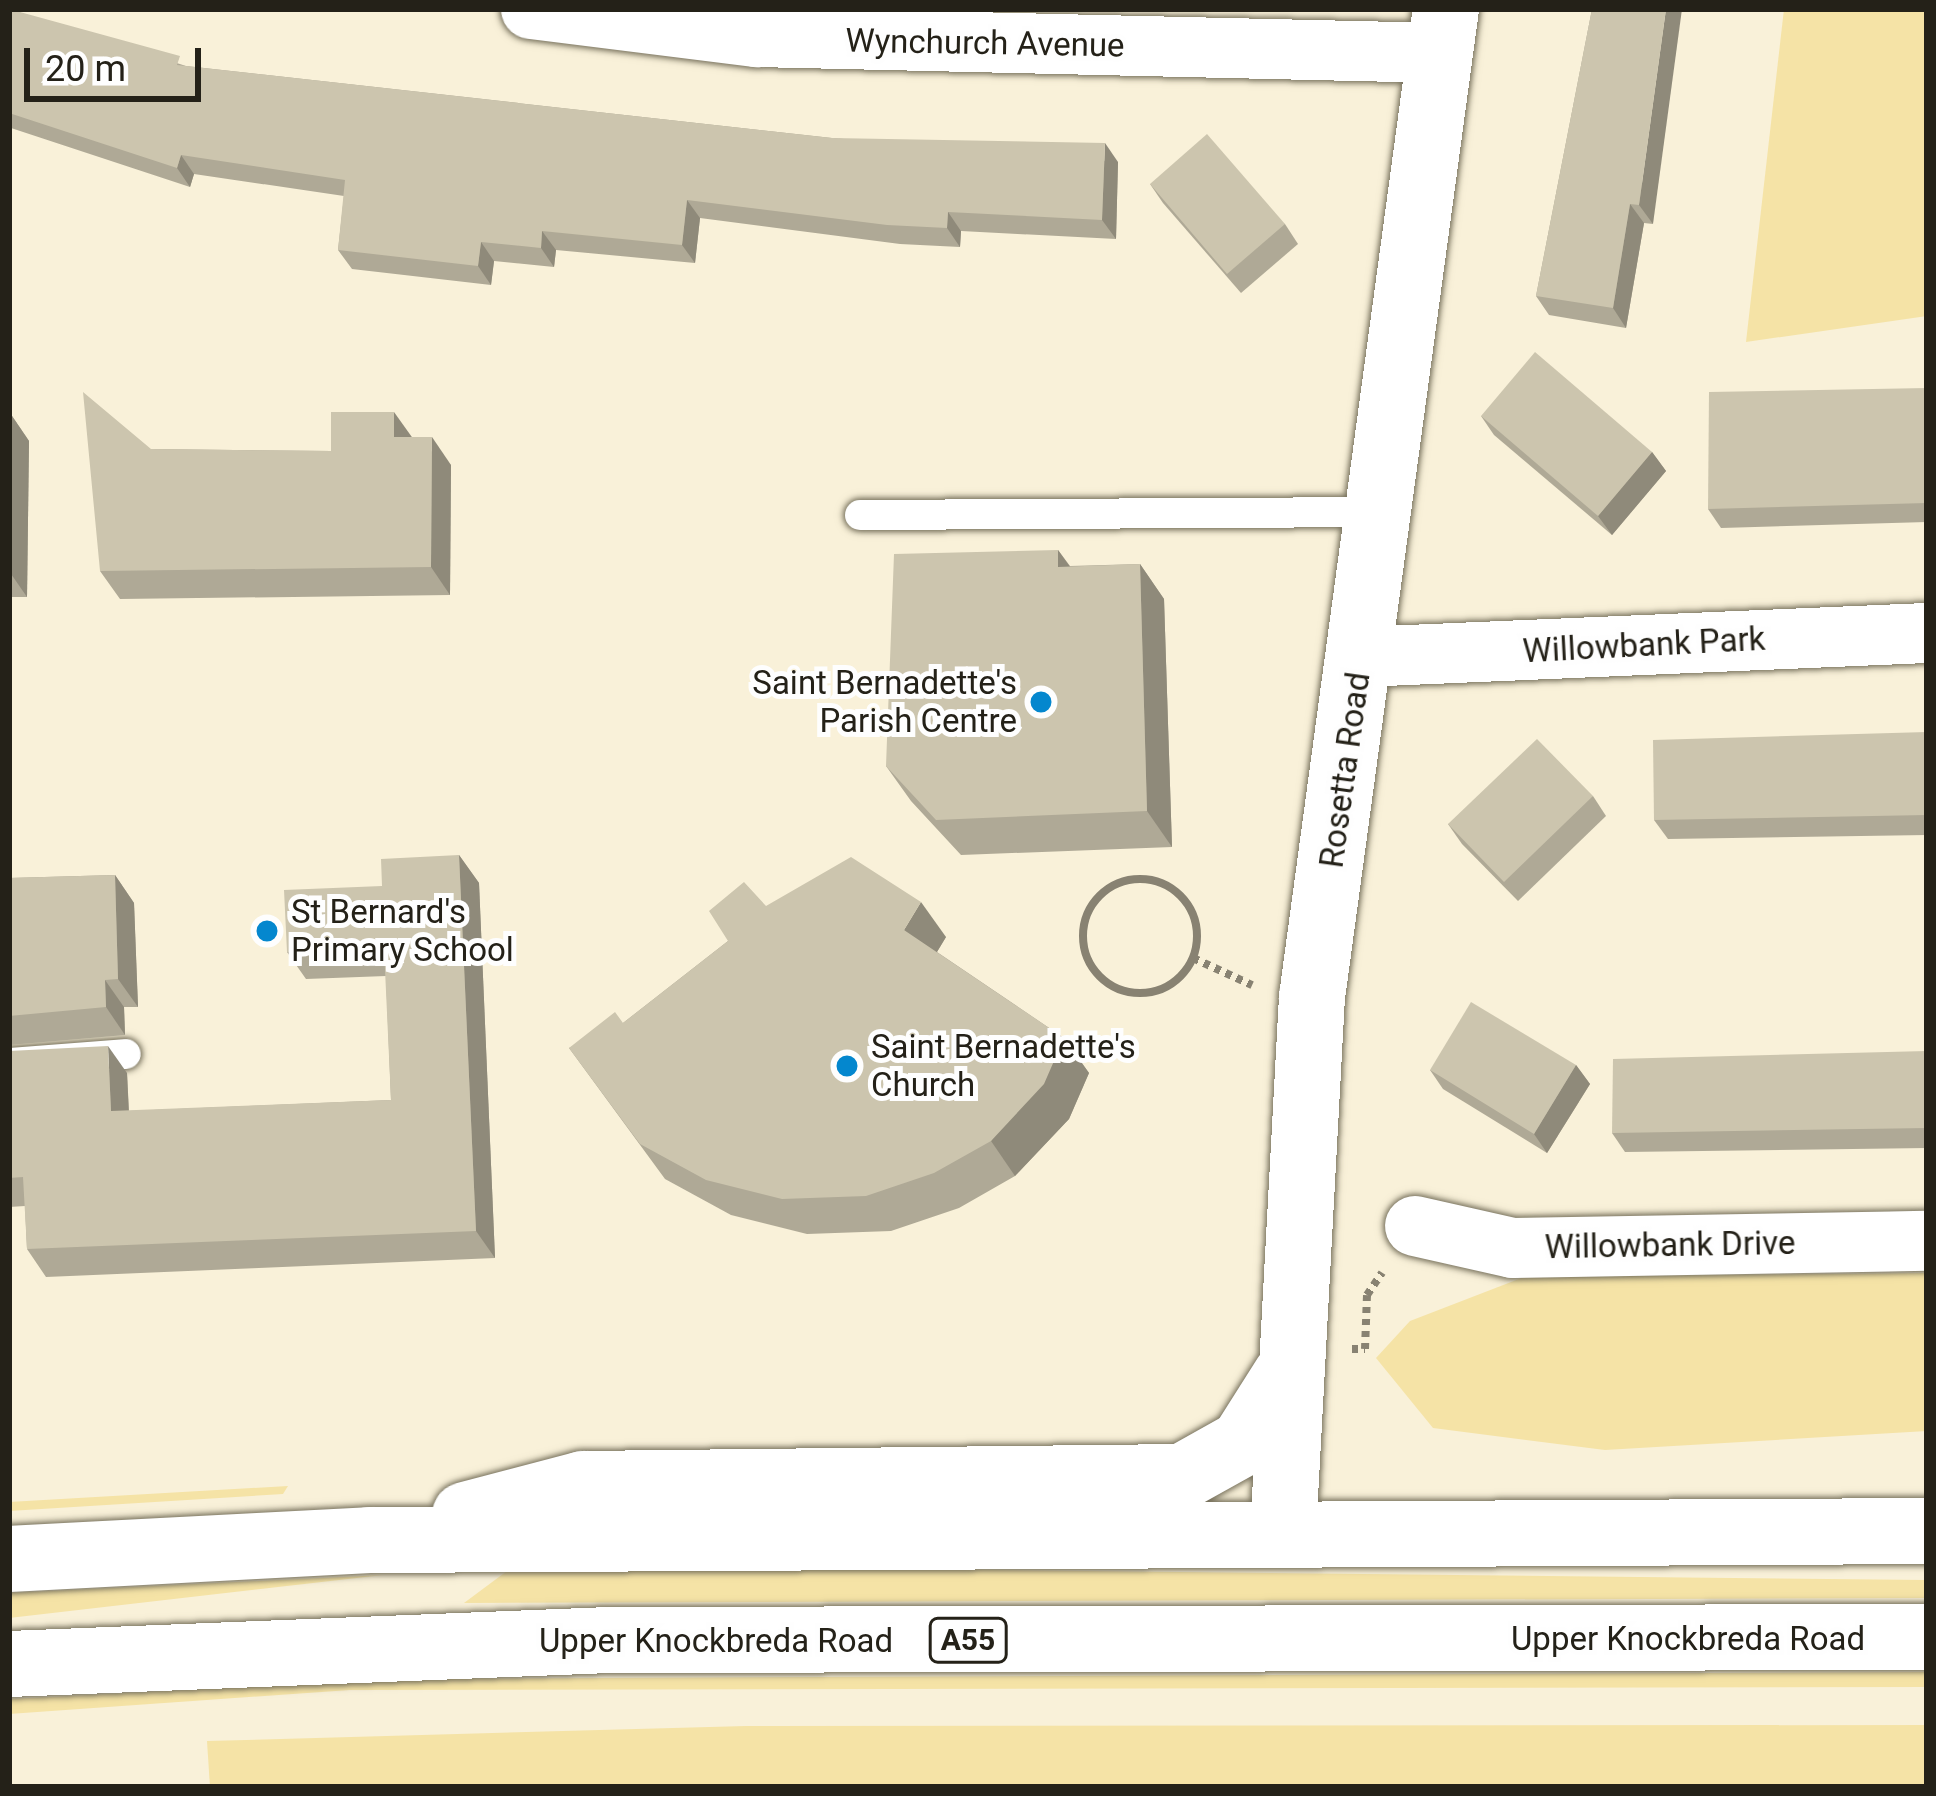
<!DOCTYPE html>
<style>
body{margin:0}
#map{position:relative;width:1936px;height:1796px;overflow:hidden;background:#f9f1d9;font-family:Roboto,sans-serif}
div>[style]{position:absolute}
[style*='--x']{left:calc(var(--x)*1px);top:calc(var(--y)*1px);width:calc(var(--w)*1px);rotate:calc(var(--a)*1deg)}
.green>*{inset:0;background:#f5e3a6}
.path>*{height:8px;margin-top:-4px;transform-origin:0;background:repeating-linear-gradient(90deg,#888272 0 6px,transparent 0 12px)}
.path>.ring{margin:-4px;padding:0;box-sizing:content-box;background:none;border:8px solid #888272;border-radius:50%}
.roads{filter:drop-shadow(0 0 3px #77715c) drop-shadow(0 0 3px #77715c)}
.lane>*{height:30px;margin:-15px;padding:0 15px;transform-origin:15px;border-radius:15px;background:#fff}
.street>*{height:60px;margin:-30px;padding:0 30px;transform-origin:30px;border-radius:30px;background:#fff}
.secondary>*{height:66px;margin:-33px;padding:0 33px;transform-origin:33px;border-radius:33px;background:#fff}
.highway>*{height:66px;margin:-33px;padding:0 33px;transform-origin:33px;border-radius:33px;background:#fff}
.wall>*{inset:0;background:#afa996}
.shaded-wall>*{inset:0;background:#8f8a7a}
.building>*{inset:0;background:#ccc5ae}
.dots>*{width:33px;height:33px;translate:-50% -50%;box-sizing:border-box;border:6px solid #fefefe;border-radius:50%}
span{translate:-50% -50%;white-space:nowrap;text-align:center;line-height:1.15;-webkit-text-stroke:10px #fefefe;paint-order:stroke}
.shield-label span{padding:3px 9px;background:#fefefe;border:3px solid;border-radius:9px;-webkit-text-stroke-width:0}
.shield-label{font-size:30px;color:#242118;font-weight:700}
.street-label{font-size:33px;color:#242118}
.poi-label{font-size:33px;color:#242118}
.right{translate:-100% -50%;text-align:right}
.left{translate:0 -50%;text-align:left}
.frame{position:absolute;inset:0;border:12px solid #242118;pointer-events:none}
.scale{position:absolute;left:24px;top:48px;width:177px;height:54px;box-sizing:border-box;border:6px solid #242118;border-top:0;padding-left:15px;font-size:36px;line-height:42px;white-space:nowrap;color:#242118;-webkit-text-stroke:9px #fefefe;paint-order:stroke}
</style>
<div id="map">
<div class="green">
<i style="clip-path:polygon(1784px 9px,1927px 9px,1927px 316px,1746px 342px)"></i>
<i style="clip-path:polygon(1927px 1273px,1927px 1431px,1605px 1450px,1433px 1428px,1376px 1358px,1410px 1321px,1524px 1277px)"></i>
<i style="clip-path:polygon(288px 1486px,283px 1494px,9px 1511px,9px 1502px)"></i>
<i style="clip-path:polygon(515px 1565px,1927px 1580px,1927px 1598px,464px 1603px)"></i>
<i style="clip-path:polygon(383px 1575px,9px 1618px,9px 1593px)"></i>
<i style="clip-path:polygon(1927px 1672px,1927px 1687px,350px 1690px,9px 1714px,9px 1699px,407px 1679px)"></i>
<i style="clip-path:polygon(1927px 1725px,1927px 1787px,210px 1787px,207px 1741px,746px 1726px)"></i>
</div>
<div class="path">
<i class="ring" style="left:1083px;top:879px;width:106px;height:106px"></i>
<i style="--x:1193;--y:958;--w:65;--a:24.6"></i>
<i style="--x:1352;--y:1349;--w:13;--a:0"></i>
<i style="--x:1365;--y:1349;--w:54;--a:-87.9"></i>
<i style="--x:1367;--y:1295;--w:27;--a:-56"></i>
</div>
<div class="roads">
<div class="lane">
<i style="--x:860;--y:515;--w:519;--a:-0.33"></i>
<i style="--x:9;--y:1063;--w:117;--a:-4.4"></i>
</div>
<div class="street">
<i style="--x:531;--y:9;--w:228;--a:7.1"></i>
<i style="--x:757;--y:37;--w:683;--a:1.34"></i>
<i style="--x:1361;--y:657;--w:567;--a:-2.43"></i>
<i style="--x:1415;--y:1226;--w:100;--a:12.7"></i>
<i style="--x:1513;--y:1248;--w:414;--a:-1"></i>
</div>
<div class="secondary">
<i style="--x:1283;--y:1534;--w:538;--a:-86.91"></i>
<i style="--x:1312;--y:997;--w:997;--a:-82.28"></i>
</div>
<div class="highway">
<i style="--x:465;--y:1515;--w:122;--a:-14.7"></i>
<i style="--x:583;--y:1484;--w:599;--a:-0.67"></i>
<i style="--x:1182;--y:1477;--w:70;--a:-29.1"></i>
<i style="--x:1243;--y:1443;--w:80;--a:-57.7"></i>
<i style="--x:9;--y:1559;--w:361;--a:-3"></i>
<i style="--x:369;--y:1540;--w:1558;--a:-0.33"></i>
<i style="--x:9;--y:1664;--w:599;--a:-2.29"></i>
<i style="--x:608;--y:1640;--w:1319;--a:-0.13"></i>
</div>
</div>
<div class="wall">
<i style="clip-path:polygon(9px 9px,186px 66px,832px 138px,1118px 162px,1116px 239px,961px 231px,960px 247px,900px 244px,700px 218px,695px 263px,556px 250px,554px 267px,494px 261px,491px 285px,352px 269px,338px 250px,344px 196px,194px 174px,190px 187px,11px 128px,9px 134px)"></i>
<i style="clip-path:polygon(1592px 9px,1653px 224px,1644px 223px,1626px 328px,1549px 315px,1536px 296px)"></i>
<i style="clip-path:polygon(1150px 184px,1285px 224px,1298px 244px,1241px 293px,1163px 203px)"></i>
<i style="clip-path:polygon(1927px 388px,1927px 522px,1721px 528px,1708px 509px)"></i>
<i style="clip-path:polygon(10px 413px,29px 441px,27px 597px,9px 597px)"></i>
<i style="clip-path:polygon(1481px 416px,1652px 452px,1666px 471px,1612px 535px,1494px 435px)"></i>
<i style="clip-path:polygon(411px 437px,451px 465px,450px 595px,120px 599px,100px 571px,151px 449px,331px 451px)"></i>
<i style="clip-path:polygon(1058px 550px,1070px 566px,1140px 564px,1164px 599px,1172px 847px,961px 855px,911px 801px,886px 766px)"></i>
<i style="clip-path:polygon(1927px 732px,1927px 835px,1668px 839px,1654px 820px)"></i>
<i style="clip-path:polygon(1593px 796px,1606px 816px,1518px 901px,1462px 844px,1448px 824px)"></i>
<i style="clip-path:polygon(459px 855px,479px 883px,495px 1258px,46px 1277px,27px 1249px,25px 1206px,9px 1207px,9px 1051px,127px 1073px,129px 1111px,391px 1100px,386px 976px,306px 979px,287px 952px,382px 886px)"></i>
<i style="clip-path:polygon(115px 875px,134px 903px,138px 1007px,124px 1007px,125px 1035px,9px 1045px,9px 878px)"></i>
<i style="clip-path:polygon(766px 906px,946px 937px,937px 952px,1064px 1038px,1089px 1073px,1069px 1119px,1015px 1176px,959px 1208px,891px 1231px,807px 1234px,731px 1215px,665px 1179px,569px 1048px,623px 1023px,728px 941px)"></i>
<i style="clip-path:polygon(1927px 1051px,1927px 1148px,1625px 1152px,1612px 1133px)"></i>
<i style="clip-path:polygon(1576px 1065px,1590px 1084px,1547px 1153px,1443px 1089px,1430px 1070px)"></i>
</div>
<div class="shaded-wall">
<i style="clip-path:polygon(1666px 9px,1682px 9px,1653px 224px,1639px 205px)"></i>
<i style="clip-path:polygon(1105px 143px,1118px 162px,1116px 239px,1102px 220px)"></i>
<i style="clip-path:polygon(181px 155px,194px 174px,190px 187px,177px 168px)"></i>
<i style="clip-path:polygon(687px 200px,700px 218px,695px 263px,682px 245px)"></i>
<i style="clip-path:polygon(1630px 204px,1644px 223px,1626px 328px,1613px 308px)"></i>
<i style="clip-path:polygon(948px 212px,961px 231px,960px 247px,947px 228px)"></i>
<i style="clip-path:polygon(542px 231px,556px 250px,554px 267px,541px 248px)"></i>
<i style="clip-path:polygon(481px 242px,494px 261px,491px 285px,478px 266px)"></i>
<i style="clip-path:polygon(394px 412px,414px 440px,394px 437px)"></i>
<i style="clip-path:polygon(10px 413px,29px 441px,27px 597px,9px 571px)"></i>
<i style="clip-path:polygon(432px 437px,451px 465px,450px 595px,431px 567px)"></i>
<i style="clip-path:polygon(1652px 452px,1666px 471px,1612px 535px,1598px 516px)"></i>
<i style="clip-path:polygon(1058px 550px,1083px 585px,1058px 567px)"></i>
<i style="clip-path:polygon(1140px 564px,1164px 599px,1172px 847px,1147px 811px)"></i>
<i style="clip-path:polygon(459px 855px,479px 883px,495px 1258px,476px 1231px)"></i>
<i style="clip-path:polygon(115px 875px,134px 903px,138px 1007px,118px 979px)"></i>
<i style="clip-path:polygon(921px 902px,946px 937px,929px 965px,904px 930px)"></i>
<i style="clip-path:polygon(105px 980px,124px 1007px,125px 1035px,106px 1007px)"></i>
<i style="clip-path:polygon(1064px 1038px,1089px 1073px,1069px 1119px,1015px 1176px,991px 1141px)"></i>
<i style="clip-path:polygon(108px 1046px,127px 1073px,130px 1139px,111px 1111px)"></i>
<i style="clip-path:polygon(1576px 1065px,1590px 1084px,1547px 1153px,1534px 1134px)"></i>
</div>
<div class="building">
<i style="clip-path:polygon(9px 9px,180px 56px,177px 65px,832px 138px,1105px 143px,1102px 220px,948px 212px,947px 228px,887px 225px,687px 200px,682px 245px,542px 231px,541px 248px,481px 242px,478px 266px,338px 250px,345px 180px,181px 155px,177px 168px,9px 113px)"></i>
<i style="clip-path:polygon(1592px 9px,1666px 9px,1639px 205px,1630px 204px,1613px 308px,1536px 296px)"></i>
<i style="clip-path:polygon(1207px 134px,1285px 224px,1227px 274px,1150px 184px)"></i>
<i style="clip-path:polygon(1535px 352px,1652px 452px,1598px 516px,1481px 416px)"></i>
<i style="clip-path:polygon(1927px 388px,1927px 503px,1708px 509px,1709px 392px)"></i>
<i style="clip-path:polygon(83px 392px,151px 449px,331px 451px,331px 412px,394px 412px,394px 437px,432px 437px,431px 567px,100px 571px)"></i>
<i style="clip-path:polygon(1058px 550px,1058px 567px,1140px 564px,1147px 811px,936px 820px,886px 766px,894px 554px)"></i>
<i style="clip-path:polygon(1927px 732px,1927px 815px,1654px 820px,1653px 740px)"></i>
<i style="clip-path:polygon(1537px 739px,1593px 796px,1504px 882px,1448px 824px)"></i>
<i style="clip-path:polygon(459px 855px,476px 1231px,27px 1249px,23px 1177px,9px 1178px,9px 1051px,108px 1046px,111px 1111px,391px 1100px,384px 948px,287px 952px,284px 890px,382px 886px,381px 859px)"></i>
<i style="clip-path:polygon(851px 857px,921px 902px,904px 930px,1064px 1038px,1044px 1084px,991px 1141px,934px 1173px,866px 1196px,782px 1199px,706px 1180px,640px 1144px,569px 1048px,615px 1012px,623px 1023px,728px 941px,709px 911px,744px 882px,766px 906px)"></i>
<i style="clip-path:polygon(115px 875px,118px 979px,105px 980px,106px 1007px,9px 1016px,9px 878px)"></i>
<i style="clip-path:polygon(1471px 1002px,1576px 1065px,1534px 1134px,1430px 1070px)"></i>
<i style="clip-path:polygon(1927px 1051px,1927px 1128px,1612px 1133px,1613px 1059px)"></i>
</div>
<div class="dots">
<i style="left:1041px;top:702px;background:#0487ce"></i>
<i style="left:267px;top:931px;background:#0487ce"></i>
<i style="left:847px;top:1066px;background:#0487ce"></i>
</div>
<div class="shield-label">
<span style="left:968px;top:1640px">A55</span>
</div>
<div class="street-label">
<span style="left:985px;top:43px;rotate:1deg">Wynchurch Avenue</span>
<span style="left:1644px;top:645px;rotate:-3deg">Willowbank Park</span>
<span style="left:1345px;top:770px;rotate:-82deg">Rosetta Road</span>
<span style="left:1670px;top:1245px;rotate:-1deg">Willowbank Drive</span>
<span style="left:1688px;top:1639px">Upper Knockbreda Road</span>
<span style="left:716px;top:1641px">Upper Knockbreda Road</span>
</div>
<div class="poi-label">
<span class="right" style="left:1017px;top:702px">Saint Bernadette's<br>Parish Centre</span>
<span class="left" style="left:291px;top:931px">St Bernard's<br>Primary School</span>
<span class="left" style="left:871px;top:1066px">Saint Bernadette's<br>Church</span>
</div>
<div class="frame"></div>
<div class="scale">20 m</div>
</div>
